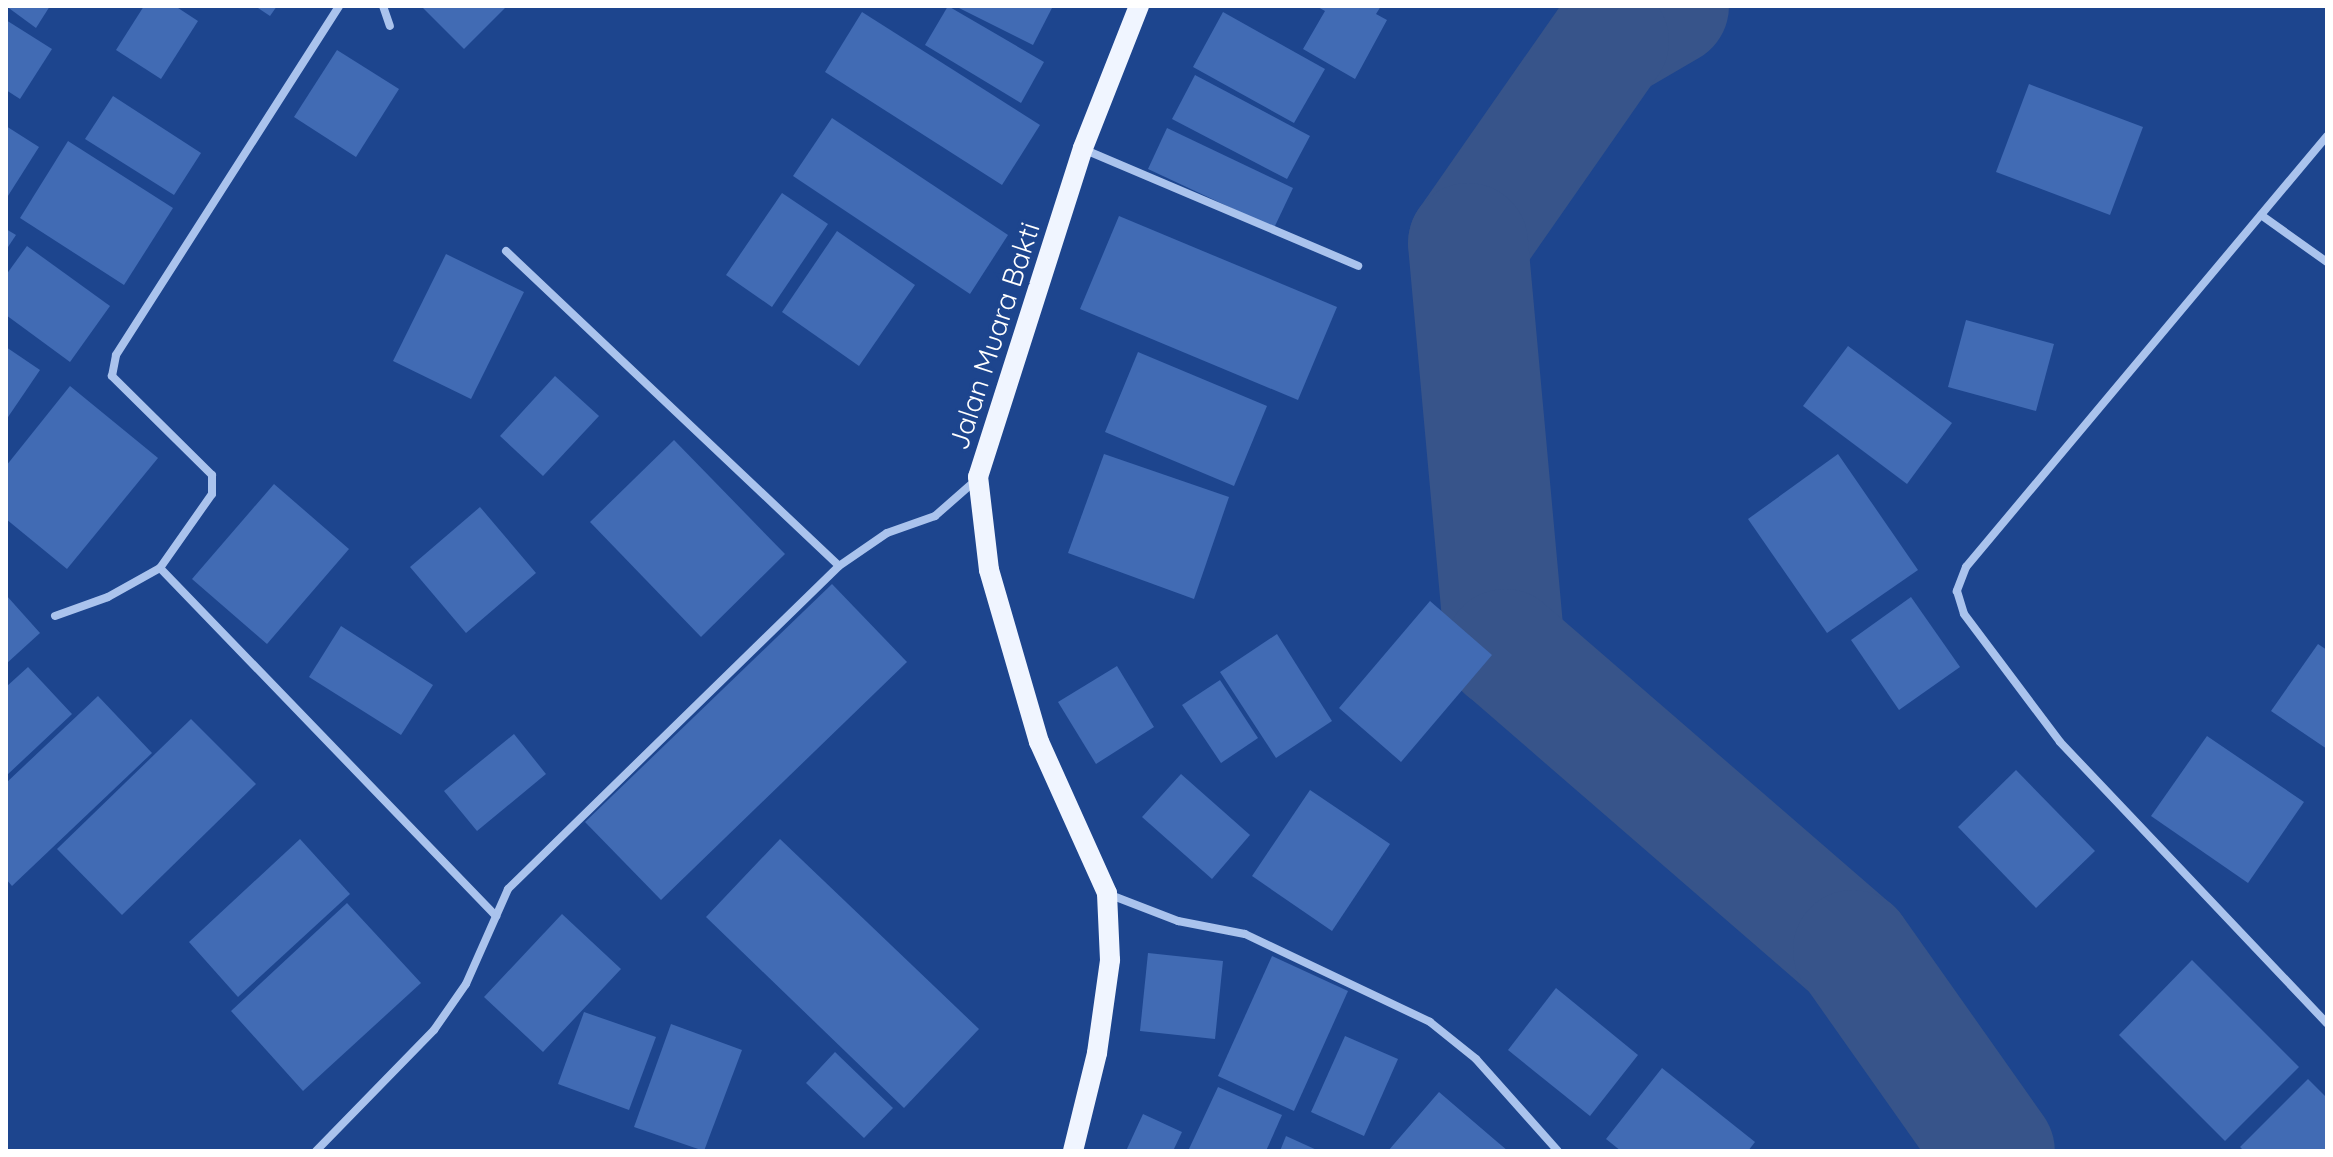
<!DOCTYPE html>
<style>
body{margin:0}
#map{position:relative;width:2333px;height:1157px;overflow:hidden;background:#1d458e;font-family:Quicksand,sans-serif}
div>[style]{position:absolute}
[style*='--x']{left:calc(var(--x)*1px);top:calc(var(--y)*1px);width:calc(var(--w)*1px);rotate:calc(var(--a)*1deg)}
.river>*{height:120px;margin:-60px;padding:0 60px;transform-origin:60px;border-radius:60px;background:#37548a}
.building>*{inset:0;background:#416bb4}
.minor>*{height:8px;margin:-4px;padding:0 4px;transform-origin:4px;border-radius:4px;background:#aac3ed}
.primary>*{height:20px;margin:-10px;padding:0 10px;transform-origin:10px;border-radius:10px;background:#f0f5ff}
span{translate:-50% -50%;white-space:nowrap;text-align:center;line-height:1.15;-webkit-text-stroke:7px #1d458e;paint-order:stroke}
.street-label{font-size:28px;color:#fff}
.frame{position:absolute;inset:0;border:8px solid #fff;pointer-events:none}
</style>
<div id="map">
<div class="river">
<i style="--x:1669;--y:6;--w:69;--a:149.7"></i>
<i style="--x:1609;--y:41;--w:246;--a:124.9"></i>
<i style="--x:1468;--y:243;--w:408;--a:84.8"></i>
<i style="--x:1505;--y:649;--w:460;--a:40.9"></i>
<i style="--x:1853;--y:950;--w:246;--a:54.8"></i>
</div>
<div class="building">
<i style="clip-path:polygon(6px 6px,50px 6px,36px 28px)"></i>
<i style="clip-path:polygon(144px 6px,175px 6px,198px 21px,161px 79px,116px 50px)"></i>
<i style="clip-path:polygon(255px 6px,277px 6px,270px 16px)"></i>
<i style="clip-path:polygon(421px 6px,507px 6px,464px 49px)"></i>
<i style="clip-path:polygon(948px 6px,1044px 62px,1021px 103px,925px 45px)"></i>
<i style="clip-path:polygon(955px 6px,1053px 6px,1033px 45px)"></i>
<i style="clip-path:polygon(1316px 6px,1381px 6px,1376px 14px,1387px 20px,1355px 79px,1303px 49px,1325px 11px)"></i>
<i style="clip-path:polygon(862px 12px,1040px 125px,1002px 185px,825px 72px)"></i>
<i style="clip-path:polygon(1223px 12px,1325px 69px,1294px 123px,1193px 67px)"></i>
<i style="clip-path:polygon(6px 20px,52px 49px,20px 99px,6px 90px)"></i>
<i style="clip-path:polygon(337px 50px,399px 89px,356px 157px,294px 117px)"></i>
<i style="clip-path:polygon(1195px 75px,1310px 136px,1287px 179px,1172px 119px)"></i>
<i style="clip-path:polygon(2029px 84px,2143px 127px,2110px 215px,1996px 172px)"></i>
<i style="clip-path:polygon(113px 96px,201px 153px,174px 195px,85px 139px)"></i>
<i style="clip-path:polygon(832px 118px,1008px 235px,970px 294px,793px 176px)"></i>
<i style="clip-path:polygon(6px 126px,39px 147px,6px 199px)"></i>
<i style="clip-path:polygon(1167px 128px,1293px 188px,1274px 228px,1148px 169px)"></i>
<i style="clip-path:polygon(68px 141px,173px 208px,124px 285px,20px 218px)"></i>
<i style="clip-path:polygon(782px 193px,828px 224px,772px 307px,726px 275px)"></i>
<i style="clip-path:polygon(1119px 216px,1337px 307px,1298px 400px,1080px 309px)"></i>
<i style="clip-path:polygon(6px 229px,16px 235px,6px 250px)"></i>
<i style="clip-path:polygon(837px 231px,915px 285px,859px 366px,782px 312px)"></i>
<i style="clip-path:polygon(27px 246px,110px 306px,70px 362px,6px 315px,6px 275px)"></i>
<i style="clip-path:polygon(446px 254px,524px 292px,471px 399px,393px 361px)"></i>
<i style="clip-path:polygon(1966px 320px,2054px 344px,2036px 411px,1948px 387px)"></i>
<i style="clip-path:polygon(1848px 346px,1952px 423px,1907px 484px,1803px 406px)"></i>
<i style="clip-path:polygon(6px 347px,40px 370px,6px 420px)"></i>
<i style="clip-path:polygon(1138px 352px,1267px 406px,1234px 486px,1105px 432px)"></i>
<i style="clip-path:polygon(555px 376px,599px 416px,543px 476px,500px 436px)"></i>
<i style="clip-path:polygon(70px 386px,158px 458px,67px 569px,6px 519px,6px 466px)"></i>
<i style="clip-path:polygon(674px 440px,785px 554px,701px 637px,590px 522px)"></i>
<i style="clip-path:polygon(1104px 454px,1229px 497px,1194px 599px,1068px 553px)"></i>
<i style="clip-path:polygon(1838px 454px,1918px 570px,1827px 633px,1748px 519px)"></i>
<i style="clip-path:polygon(274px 484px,349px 549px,267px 644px,192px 579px)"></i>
<i style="clip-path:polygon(480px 507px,536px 573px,466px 633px,410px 567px)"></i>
<i style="clip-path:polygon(832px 584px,907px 662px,661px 900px,585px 822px)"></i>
<i style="clip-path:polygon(6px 595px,40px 633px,6px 664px)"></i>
<i style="clip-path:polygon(1911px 597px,1960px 667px,1899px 710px,1851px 640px)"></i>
<i style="clip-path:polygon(1430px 601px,1492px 655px,1401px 762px,1339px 708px)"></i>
<i style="clip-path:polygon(341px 626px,433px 685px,401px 735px,309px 677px)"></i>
<i style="clip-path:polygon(1277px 634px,1332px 721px,1276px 758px,1220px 672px)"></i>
<i style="clip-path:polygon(2318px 644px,2327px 650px,2327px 749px,2271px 711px)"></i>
<i style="clip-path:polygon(1117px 666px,1154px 727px,1096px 764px,1058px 702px)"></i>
<i style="clip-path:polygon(28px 667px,72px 714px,6px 776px,6px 687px)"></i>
<i style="clip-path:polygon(1220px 680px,1258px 738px,1221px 763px,1182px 705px)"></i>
<i style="clip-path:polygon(98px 696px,152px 753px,12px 886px,6px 879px,6px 783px)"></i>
<i style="clip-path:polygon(191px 719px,256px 784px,122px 915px,57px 849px)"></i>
<i style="clip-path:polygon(514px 734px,546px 774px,477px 831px,444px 791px)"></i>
<i style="clip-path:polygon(2207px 736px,2304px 802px,2248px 883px,2151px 816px)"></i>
<i style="clip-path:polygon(2016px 770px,2095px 851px,2036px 908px,1958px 827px)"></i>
<i style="clip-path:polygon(1181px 774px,1250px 835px,1212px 879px,1142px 817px)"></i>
<i style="clip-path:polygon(1310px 790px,1390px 844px,1332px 931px,1252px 876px)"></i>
<i style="clip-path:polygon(300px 839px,350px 894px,238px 997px,189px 942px)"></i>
<i style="clip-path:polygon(780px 839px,979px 1029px,904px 1108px,706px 917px)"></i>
<i style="clip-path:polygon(347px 903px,421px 983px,303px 1091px,231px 1011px)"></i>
<i style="clip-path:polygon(562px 914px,621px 969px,543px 1052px,484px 997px)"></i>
<i style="clip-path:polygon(1148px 953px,1223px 961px,1215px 1039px,1140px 1031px)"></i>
<i style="clip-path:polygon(1272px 956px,1348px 991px,1294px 1111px,1218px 1076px)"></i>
<i style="clip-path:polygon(2192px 960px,2299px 1067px,2225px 1141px,2119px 1035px)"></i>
<i style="clip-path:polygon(1556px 988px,1638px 1055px,1590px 1116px,1508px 1050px)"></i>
<i style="clip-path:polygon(584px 1012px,656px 1037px,629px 1110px,558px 1084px)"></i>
<i style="clip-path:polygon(671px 1024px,742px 1050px,704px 1151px,634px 1127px)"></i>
<i style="clip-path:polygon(1345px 1036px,1398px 1059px,1364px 1136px,1311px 1112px)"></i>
<i style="clip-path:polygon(835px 1052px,893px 1108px,864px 1138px,806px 1083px)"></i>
<i style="clip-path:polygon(1662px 1068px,1755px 1142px,1748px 1151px,1621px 1151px,1606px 1139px)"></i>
<i style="clip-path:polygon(2308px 1079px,2327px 1098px,2327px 1149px,2244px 1151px,2240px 1147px)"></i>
<i style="clip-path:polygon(1218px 1087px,1282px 1115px,1266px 1151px,1188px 1151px)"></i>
<i style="clip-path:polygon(1439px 1092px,1495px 1140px,1508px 1151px,1388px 1151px)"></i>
<i style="clip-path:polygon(1143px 1114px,1182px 1132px,1173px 1151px,1126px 1151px)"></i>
<i style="clip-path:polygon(1286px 1136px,1319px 1151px,1280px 1151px)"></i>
</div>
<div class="minor">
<i style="--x:383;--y:6;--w:21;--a:71"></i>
<i style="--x:2327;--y:136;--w:562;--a:129.95"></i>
<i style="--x:1966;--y:567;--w:26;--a:111"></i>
<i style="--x:1957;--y:591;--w:24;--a:73"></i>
<i style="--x:1964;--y:614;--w:160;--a:53.1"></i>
<i style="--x:2060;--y:742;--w:388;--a:46.5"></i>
<i style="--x:1083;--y:149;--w:299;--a:23"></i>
<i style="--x:2261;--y:215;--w:81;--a:35.5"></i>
<i style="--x:506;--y:251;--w:458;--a:43.4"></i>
<i style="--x:160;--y:568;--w:484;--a:46"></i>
<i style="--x:55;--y:616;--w:56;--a:-19.7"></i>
<i style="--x:108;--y:597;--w:60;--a:-29.1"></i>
<i style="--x:160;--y:568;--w:90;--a:-54.9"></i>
<i style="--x:212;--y:494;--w:19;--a:-90"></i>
<i style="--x:212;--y:475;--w:141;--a:-135.3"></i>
<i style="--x:112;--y:376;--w:21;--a:-79"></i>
<i style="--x:116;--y:355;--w:414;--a:-57.4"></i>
<i style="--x:1108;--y:894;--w:75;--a:21.1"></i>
<i style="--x:1178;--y:921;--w:68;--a:11"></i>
<i style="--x:1245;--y:934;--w:205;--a:25.4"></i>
<i style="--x:1430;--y:1022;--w:59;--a:38.8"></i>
<i style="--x:1476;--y:1059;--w:123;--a:48.3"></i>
<i style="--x:316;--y:1151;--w:169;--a:-45.7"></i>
<i style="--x:434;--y:1030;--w:56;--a:-55.2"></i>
<i style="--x:466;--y:984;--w:104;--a:-66.1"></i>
<i style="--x:508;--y:889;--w:462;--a:-44.3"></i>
<i style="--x:839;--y:566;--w:58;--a:-34.5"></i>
<i style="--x:887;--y:533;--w:51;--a:-19.5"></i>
<i style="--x:935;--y:516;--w:53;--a:-41.2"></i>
</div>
<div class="primary">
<i style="--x:1073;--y:1151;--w:101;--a:-76.2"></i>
<i style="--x:1097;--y:1053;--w:94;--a:-82"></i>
<i style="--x:1110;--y:960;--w:67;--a:-92.6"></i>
<i style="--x:1107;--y:893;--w:166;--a:-114.2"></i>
<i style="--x:1039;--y:742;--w:179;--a:-106.2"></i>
<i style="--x:989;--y:570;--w:94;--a:-96.7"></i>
<i style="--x:978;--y:477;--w:345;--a:-72.3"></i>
<i style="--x:1083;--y:148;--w:153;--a:-68.5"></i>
</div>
<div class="street-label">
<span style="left:994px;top:336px;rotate:-72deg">Jalan Muara Bakti</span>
</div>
<div class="frame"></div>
</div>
